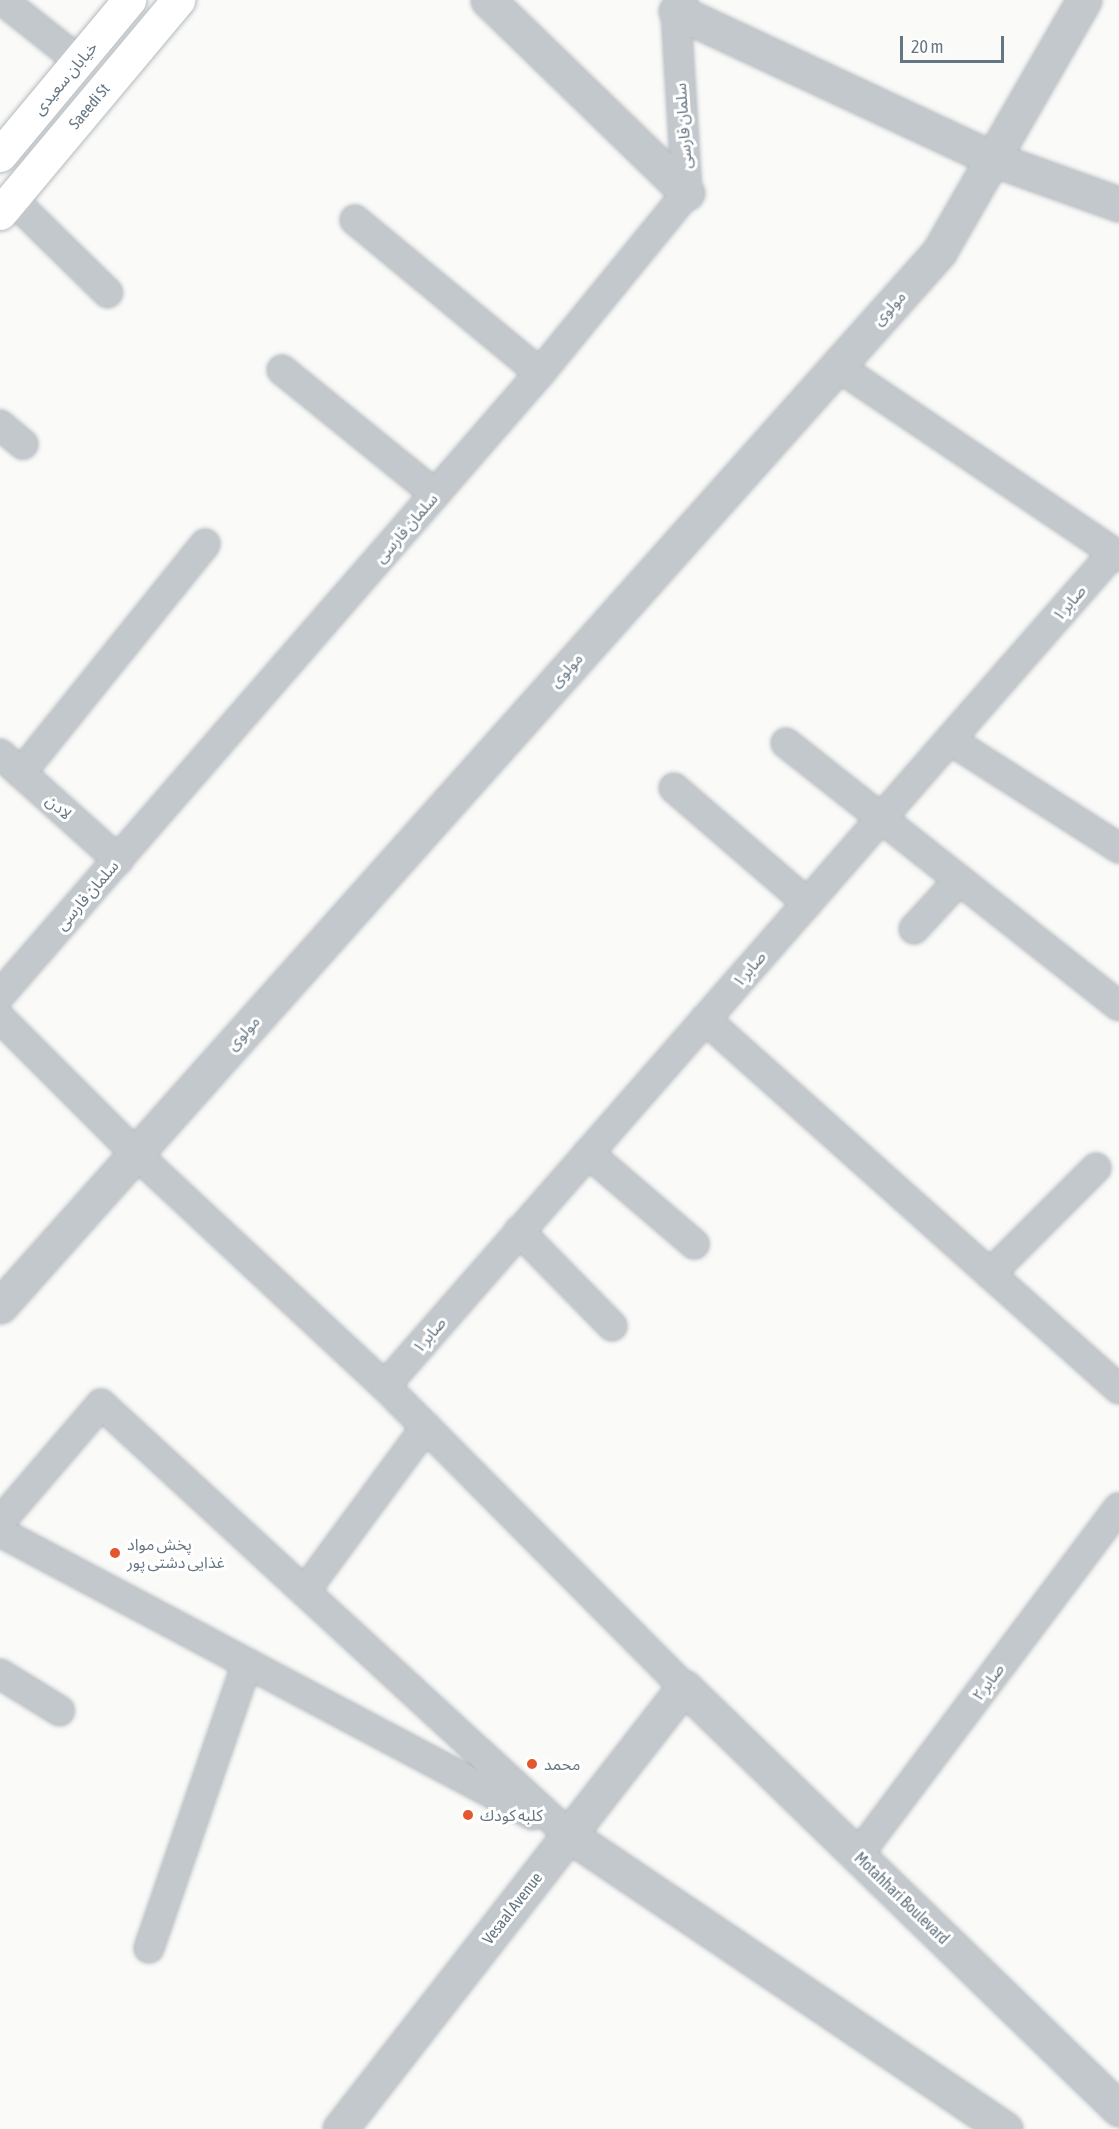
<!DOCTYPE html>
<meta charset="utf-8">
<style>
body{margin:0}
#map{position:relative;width:1119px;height:2129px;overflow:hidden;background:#fafaf8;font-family:"Asap Condensed","Noto Sans Arabic",sans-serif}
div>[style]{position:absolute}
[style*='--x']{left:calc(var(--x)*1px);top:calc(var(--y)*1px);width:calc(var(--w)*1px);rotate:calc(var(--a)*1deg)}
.roads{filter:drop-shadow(0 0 2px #b3babf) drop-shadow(0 0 2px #b3babf)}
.minor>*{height:28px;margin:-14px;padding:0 14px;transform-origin:14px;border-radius:14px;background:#c3c8cc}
.tertiary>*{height:33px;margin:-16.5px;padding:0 16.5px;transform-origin:16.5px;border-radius:16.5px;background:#c3c8cc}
.secondary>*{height:33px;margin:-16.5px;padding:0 16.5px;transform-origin:16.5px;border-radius:16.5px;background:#fff}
.dots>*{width:16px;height:16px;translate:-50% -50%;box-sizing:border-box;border:3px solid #fff;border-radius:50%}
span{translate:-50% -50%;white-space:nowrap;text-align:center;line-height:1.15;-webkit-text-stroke:6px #fff;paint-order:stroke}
.street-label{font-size:16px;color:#657683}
.poi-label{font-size:16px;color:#657683}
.left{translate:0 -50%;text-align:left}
.scale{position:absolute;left:900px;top:36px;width:104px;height:27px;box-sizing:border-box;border:3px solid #657683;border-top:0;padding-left:8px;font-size:18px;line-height:21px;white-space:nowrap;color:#657683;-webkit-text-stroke:4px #fff;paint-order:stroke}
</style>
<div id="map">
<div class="roads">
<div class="minor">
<i style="--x:2;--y:0;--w:98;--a:38.4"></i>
<i style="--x:12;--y:199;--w:134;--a:44.4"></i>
<i style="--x:355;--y:220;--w:240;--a:39.6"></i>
<i style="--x:837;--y:366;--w:340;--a:34"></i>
<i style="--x:282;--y:370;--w:197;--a:39"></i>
<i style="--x:0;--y:425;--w:30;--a:40"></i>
<i style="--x:950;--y:740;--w:201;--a:32.6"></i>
<i style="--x:786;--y:743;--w:424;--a:38.3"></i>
<i style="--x:0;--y:754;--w:159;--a:41.9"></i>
<i style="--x:21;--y:773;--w:294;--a:-51.2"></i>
<i style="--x:674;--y:788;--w:176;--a:40.8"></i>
<i style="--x:914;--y:929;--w:67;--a:-47.4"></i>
<i style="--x:0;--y:995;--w:824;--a:-49.04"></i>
<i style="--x:540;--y:373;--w:232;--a:-50.8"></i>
<i style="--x:687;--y:193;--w:182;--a:-93.5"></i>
<i style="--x:676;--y:11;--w:13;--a:-61"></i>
<i style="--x:0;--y:1018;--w:192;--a:45"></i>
<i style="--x:136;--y:1154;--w:340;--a:43"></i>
<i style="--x:385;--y:1386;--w:424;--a:45.2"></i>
<i style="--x:705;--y:1019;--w:555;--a:41.79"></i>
<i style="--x:588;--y:1153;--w:140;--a:40.6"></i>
<i style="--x:519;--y:1231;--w:133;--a:45.6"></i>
<i style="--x:990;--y:1274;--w:150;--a:-45"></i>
<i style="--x:385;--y:1386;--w:1106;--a:-48.85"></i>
<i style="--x:0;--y:1522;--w:155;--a:-49.4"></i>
<i style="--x:101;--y:1404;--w:636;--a:42.64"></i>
<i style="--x:0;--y:1532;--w:603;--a:27.97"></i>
<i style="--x:305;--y:1591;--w:204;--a:-53.6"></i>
<i style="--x:0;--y:1674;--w:70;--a:31.7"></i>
<i style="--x:858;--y:1855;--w:434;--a:-53.1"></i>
<i style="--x:149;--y:1948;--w:301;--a:-71"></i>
</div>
<div class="tertiary">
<i style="--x:488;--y:0;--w:277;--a:44.1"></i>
<i style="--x:676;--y:11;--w:350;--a:25"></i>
<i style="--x:993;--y:159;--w:134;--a:19.7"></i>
<i style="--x:0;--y:1306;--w:1412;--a:-48.3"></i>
<i style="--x:939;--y:252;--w:291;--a:-60.1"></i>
<i style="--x:569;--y:1835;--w:526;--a:33.99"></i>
<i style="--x:340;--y:2129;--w:560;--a:-52.11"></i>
<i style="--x:684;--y:1687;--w:606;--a:44.13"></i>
</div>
<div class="secondary">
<i style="--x:0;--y:155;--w:202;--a:-50.2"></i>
<i style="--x:0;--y:213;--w:278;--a:-50.1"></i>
</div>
</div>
<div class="dots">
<i style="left:115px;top:1553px;background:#e4572e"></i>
<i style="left:532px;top:1764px;background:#e4572e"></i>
<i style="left:468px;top:1815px;background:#e4572e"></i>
</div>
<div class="street-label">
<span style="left:65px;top:78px;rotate:-50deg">خیابان سعیدی</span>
<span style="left:89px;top:106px;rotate:-50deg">Saeedi St</span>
<span style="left:683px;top:126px;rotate:-94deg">سلمان فارسی</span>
<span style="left:889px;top:308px;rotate:-48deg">مولوی</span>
<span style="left:406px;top:528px;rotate:-49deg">سلمان فارسی</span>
<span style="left:1069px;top:603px;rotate:-49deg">صابر ۱</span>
<span style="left:566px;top:670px;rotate:-48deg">مولوی</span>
<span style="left:59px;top:807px;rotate:42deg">لادن</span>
<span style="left:87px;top:895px;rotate:-49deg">سلمان فارسی</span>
<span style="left:749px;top:969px;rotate:-49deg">صابر ۱</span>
<span style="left:243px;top:1033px;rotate:-48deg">مولوی</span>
<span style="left:429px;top:1335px;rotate:-49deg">صابر ۱</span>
<span style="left:988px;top:1682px;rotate:-53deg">صابر ۲</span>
<span style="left:902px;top:1898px;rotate:44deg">Motahhari Boulevard</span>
<span style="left:512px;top:1908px;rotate:-52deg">Vesaal Avenue</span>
</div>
<div class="poi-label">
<span class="left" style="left:127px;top:1553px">پخش مواد<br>غذایی دشتی پور</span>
<span class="left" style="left:544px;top:1764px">محمد</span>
<span class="left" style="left:480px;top:1815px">كلبه كودك</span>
</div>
<div class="scale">20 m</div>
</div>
